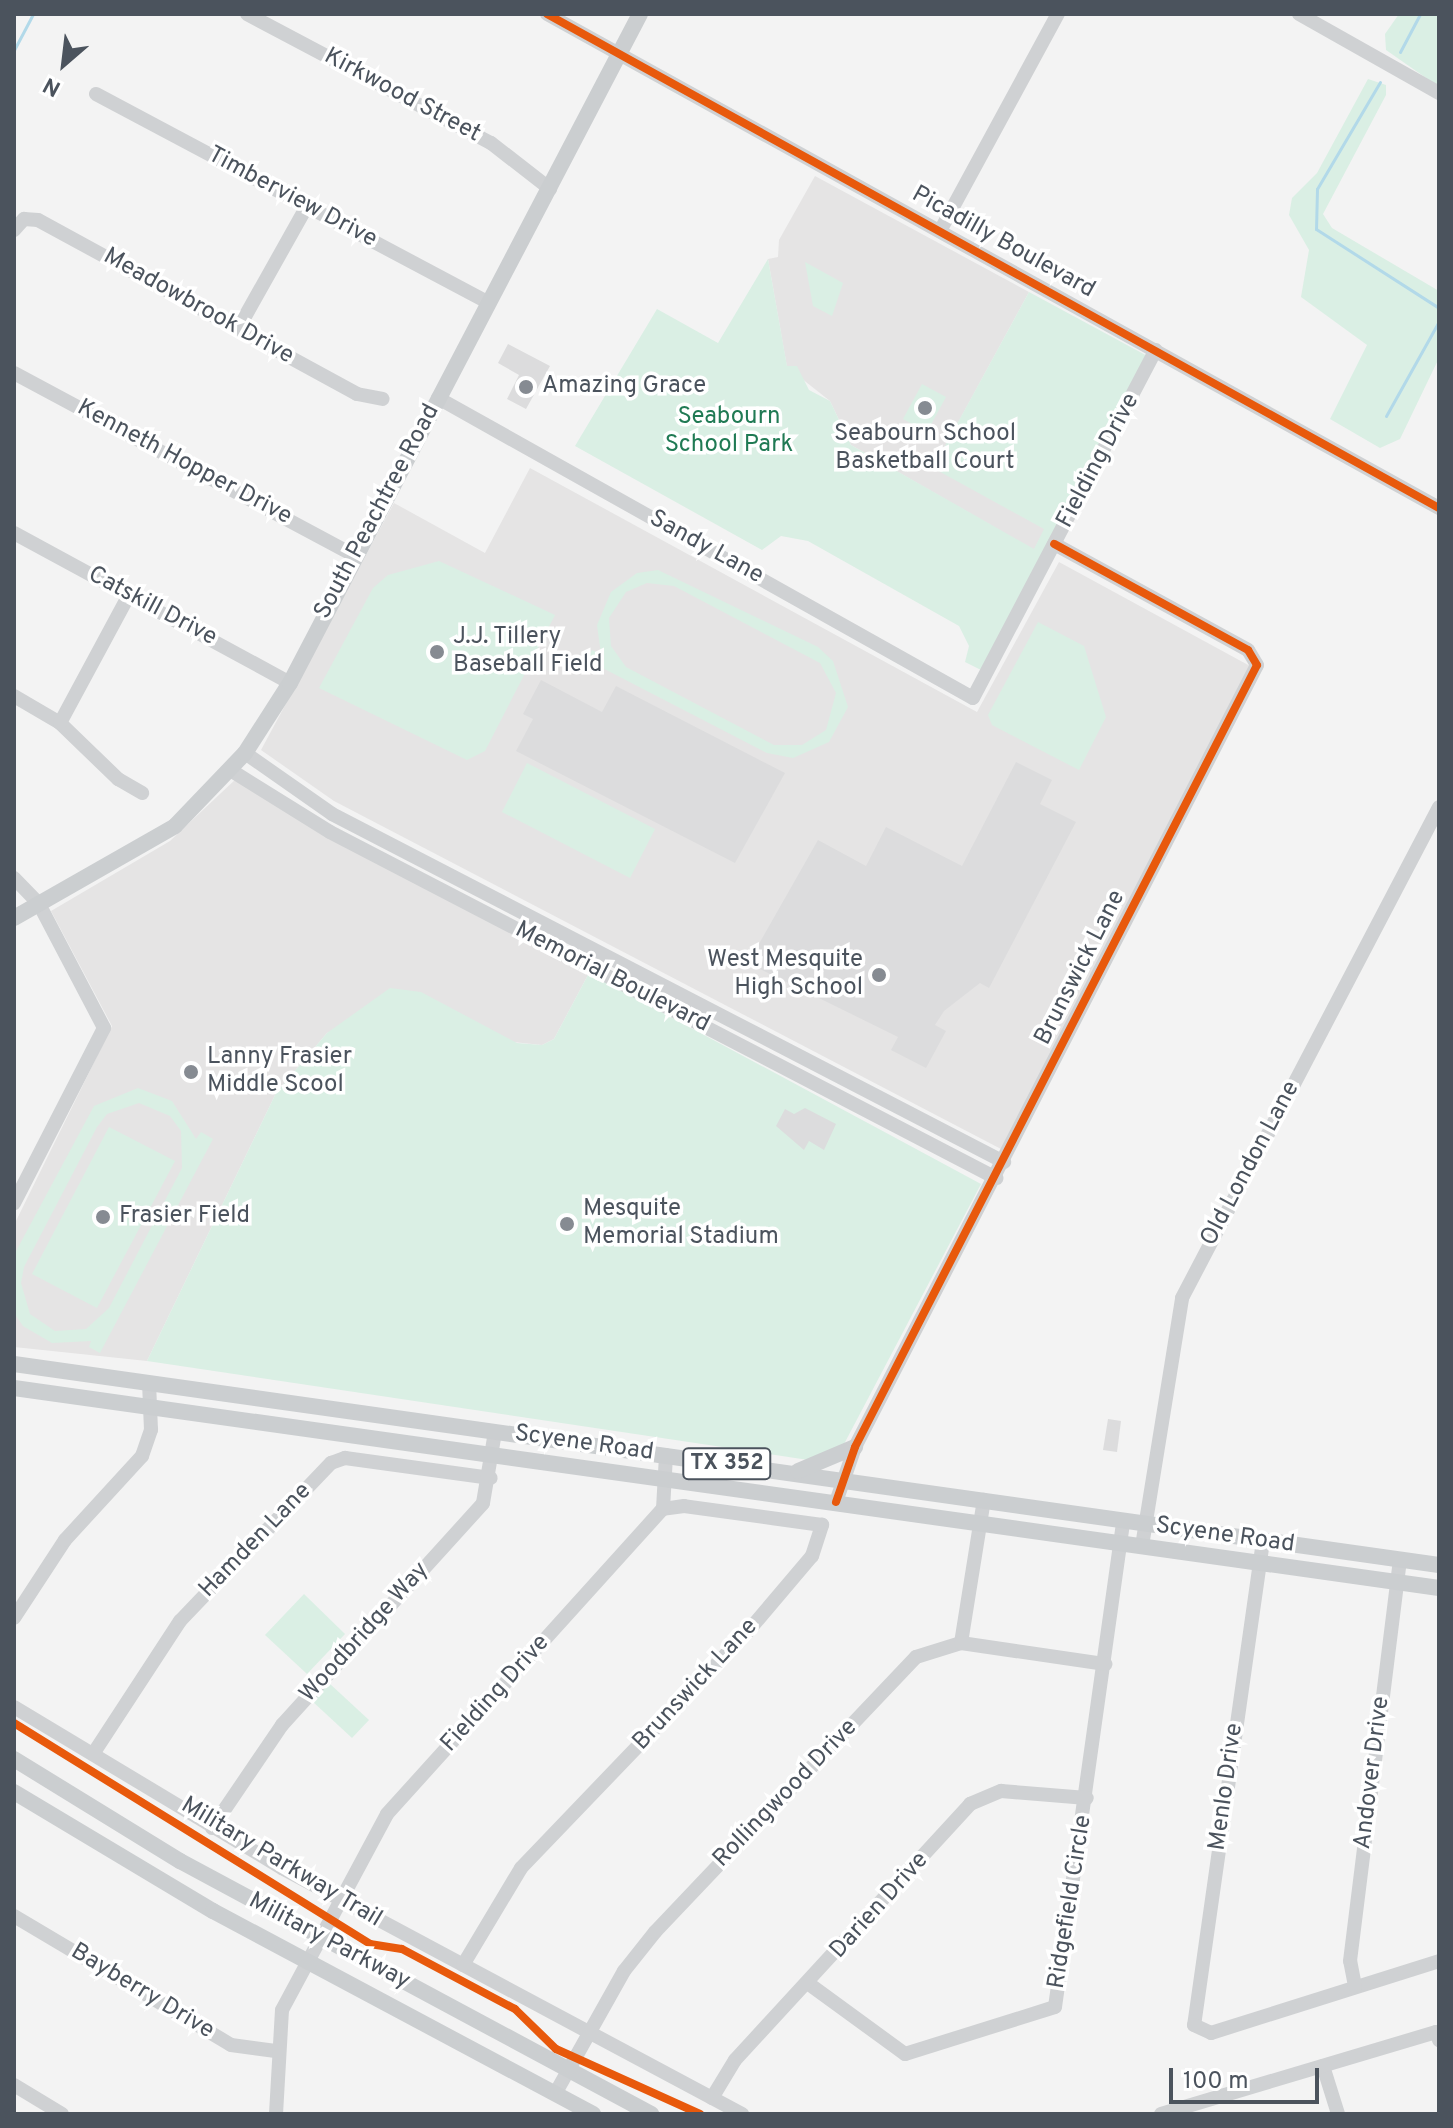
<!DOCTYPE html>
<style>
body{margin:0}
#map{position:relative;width:1453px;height:2128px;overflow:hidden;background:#f3f3f3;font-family:Overpass,sans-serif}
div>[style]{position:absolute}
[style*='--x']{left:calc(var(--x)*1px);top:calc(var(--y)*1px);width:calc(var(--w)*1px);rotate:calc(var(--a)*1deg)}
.education>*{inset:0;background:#e5e4e4}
.green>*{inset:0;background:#daefe4}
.stream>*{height:3px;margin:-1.5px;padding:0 1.5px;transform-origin:1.5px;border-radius:1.5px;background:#b2d9e9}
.building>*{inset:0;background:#dcdcdd}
.minor>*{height:14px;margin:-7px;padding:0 7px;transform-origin:7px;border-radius:7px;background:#cfd1d3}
.major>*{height:16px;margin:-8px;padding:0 8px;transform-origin:8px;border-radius:8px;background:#cbced0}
.cycleway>*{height:8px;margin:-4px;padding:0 4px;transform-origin:4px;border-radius:4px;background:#e8590c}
.dots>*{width:22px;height:22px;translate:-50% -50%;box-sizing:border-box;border:4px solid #fff;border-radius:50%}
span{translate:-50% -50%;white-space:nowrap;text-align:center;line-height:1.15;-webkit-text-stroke:7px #fff;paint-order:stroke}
.shield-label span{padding:2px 6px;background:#fff;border:2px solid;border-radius:6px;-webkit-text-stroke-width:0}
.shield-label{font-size:22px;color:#4b535d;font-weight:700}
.street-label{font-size:24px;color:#4b535d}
.poi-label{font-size:24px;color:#4b535d}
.left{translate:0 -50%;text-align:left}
.right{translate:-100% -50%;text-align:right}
.park-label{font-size:24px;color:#207a54}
.frame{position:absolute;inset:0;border:16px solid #4b535d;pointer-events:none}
.north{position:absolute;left:24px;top:24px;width:80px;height:80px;-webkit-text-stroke:6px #fff;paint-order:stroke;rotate:208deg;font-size:22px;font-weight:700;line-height:32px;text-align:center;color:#4b535d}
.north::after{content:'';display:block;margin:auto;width:28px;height:36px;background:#4b535d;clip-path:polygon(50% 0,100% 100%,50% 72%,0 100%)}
.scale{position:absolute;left:1169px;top:2068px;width:150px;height:36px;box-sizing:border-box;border:4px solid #4b535d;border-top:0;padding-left:10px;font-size:24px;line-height:28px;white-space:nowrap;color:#4b535d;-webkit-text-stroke:6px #fff;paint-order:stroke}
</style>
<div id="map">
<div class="education">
<i style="clip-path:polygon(815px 176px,1029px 292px,934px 467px,1045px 529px,1034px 550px,851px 445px,830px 401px,787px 367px,768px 259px,778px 257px,779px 240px)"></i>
<i style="clip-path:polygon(530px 468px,977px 712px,1059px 562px,1250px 666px,1001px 1149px,334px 801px,261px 750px,394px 503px,485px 553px)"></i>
<i style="clip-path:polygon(238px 777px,589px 973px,554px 1039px,542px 1045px,343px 1025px,327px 1033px,276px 1093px,147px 1361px,14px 1347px,14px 1225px,112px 1026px,51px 911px,170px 841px)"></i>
</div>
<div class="green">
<i style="clip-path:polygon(1399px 14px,1439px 14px,1439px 87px,1386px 50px,1385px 34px)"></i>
<i style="clip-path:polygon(1368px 79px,1386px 85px,1386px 95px,1323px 214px,1332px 228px,1439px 291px,1439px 358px,1400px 439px,1380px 448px,1330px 419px,1367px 345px,1301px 297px,1309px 250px,1289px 215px,1292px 198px,1317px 173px)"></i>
<i style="clip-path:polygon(768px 259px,787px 366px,797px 366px,809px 390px,830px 401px,851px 445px,1034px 549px,1044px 529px,933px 468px,1029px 292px,1151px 358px,981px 670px,965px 662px,969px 646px,959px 626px,808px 541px,781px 536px,762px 550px,575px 446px,657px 309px,718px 343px)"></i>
<i style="clip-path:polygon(805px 262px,843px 283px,832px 316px,813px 306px)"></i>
<i style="clip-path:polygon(922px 384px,946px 397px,927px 432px,903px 419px)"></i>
<i style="clip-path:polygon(439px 561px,555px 615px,485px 751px,467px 760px,319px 688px,373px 588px,388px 575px)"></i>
<i style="clip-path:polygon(evenodd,658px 570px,818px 647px,833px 661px,848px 707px,829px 742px,793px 758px,767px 753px,587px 660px,592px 650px,601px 654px,597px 625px,611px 592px,637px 573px,658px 570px,647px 583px,674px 586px,820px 663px,836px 693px,826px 730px,802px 745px,774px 745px,626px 667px,611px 646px,609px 618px,626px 592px,647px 583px)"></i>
<i style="clip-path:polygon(1038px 622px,1084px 646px,1106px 717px,1079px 770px,992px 725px,988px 715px)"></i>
<i style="clip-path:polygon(527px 763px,655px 829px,630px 878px,502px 812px)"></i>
<i style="clip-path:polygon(589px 973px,981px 1184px,843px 1446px,815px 1461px,147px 1361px,276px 1093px,327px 1033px,390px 988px,421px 992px,517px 1043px,542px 1045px,554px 1039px)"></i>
<i style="clip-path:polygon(evenodd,138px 1088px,172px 1101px,196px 1139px,201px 1132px,213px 1139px,100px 1353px,89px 1347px,91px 1341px,52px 1343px,23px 1326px,14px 1313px,14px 1255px,94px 1106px,138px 1088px,139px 1103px,170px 1116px,181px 1131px,182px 1168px,109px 1308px,86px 1329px,55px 1331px,30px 1314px,21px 1283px,24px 1267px,97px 1127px,107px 1114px,139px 1103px)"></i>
<i style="clip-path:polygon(109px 1127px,175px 1161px,97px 1308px,32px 1274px)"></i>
<i style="clip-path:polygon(304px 1594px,345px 1634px,307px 1674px,265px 1635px)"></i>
<i style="clip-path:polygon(329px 1683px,369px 1720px,352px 1738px,312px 1701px)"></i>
</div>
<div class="stream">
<i style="--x:14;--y:50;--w:41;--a:-62.2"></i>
<i style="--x:1400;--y:52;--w:43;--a:-62.2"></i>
<i style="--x:1380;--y:82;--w:124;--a:120.5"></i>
<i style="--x:1317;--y:189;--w:40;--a:91.4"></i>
<i style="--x:1316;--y:229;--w:146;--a:32.7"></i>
<i style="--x:1386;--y:416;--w:109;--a:-60.8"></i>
</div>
<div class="building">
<i style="clip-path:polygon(508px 344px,550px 366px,526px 409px,507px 399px,519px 375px,498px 363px)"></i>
<i style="clip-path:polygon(541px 680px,602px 712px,616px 686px,785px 773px,735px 863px,516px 751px,533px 719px,523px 714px)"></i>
<i style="clip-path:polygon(1016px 762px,1052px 780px,1040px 804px,1076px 822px,989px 988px,980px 983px,944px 1011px,935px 1025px,946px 1031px,926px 1068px,891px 1050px,898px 1037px,748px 963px,818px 840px,866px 866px,886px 827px,962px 866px)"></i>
<i style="clip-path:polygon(805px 1108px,836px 1124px,824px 1150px,809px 1141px,804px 1150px,776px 1126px,785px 1109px,794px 1114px)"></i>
<i style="clip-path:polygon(1108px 1419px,1121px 1421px,1117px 1452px,1103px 1450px)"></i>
</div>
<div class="minor">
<i style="--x:247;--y:14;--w:276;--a:27.9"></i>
<i style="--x:491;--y:143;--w:75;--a:37.9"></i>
<i style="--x:547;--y:14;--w:1020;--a:28.98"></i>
<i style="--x:1299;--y:14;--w:161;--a:29.4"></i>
<i style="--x:96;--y:94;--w:445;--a:28"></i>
<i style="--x:14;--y:230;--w:15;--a:-48"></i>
<i style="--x:24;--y:219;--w:14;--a:4"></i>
<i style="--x:38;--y:220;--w:363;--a:28.6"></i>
<i style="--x:357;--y:394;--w:26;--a:11"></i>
<i style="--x:940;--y:231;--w:247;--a:-61.5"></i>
<i style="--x:238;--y:329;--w:141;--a:-60.7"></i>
<i style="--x:14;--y:373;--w:386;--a:28.2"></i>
<i style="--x:438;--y:398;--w:613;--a:29.28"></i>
<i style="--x:973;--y:698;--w:393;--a:-62.3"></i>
<i style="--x:14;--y:533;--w:314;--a:28.5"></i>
<i style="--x:14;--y:696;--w:53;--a:30.4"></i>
<i style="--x:60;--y:723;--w:81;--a:44"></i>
<i style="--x:118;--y:779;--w:28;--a:30"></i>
<i style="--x:60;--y:723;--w:145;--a:-61.7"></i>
<i style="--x:245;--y:753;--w:106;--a:35"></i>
<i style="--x:332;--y:814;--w:757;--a:27.38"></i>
<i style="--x:232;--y:771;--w:115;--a:31.9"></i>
<i style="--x:330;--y:832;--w:751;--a:27.45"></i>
<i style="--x:14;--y:878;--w:36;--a:46"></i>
<i style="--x:39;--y:904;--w:140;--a:62.3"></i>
<i style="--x:104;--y:1028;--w:197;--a:117.2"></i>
<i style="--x:836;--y:1502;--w:58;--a:-70.9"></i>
<i style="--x:855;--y:1447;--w:879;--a:-62.79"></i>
<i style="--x:1257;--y:665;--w:17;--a:-121"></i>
<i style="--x:1248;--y:650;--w:221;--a:-151.3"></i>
<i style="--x:1263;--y:1541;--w:489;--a:98.1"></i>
<i style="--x:1194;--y:2025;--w:19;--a:25"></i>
<i style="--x:1211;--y:2033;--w:239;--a:-17.5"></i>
<i style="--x:1142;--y:1546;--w:251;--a:-80.8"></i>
<i style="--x:1182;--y:1298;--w:554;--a:-62.37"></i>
<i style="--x:14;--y:1618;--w:93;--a:-56.8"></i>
<i style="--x:65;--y:1540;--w:114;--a:-47.5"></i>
<i style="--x:142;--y:1456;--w:28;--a:-71"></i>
<i style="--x:151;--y:1430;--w:47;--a:-92.4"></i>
<i style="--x:961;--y:1643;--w:145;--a:-80.9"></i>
<i style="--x:14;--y:1707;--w:313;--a:31"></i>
<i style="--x:282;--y:1868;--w:522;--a:28.14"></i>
<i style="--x:93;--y:1754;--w:159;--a:-56.8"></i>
<i style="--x:180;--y:1621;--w:219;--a:-46.3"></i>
<i style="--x:331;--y:1463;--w:15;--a:-20"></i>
<i style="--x:345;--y:1458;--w:147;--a:7.8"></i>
<i style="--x:212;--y:1828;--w:125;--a:-55.8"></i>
<i style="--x:282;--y:1725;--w:299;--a:-47.8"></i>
<i style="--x:483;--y:1503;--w:72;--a:-80.4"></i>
<i style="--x:14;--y:1916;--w:252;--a:30.7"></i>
<i style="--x:231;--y:2045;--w:45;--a:7.6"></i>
<i style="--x:463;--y:1965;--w:113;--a:-59.1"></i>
<i style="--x:521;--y:1868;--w:331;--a:-46.2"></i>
<i style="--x:750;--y:1629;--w:96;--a:-49.7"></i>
<i style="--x:812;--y:1556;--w:33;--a:-72"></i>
<i style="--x:822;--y:1525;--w:139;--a:-172.2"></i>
<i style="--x:684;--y:1506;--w:21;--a:172"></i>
<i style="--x:809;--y:1984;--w:119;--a:36.1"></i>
<i style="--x:905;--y:2054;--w:157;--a:-17.4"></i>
<i style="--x:1055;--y:2007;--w:490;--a:-82"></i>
<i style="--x:1355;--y:1986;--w:25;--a:-101"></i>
<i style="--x:1350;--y:1961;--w:404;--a:-82.9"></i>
<i style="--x:1323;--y:2066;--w:50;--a:72.6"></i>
<i style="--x:14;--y:2085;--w:56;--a:31.1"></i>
<i style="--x:555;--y:2094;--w:141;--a:-60.7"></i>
<i style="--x:624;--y:1971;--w:50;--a:-51.5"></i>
<i style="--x:655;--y:1932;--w:379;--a:-46.5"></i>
<i style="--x:916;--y:1657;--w:47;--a:-17.3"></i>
<i style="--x:961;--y:1643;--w:146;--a:8.3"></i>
<i style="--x:712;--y:2098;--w:44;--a:-58.8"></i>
<i style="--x:735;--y:2060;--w:348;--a:-47.4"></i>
<i style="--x:970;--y:1804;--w:34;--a:-23"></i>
<i style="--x:1001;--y:1791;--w:86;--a:4.7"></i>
<i style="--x:276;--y:2114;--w:104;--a:-86.7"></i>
<i style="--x:282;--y:2010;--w:222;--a:-61.8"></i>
<i style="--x:387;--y:1814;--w:411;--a:-47.9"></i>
<i style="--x:663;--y:1509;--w:54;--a:-86.8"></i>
<i style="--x:1161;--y:2114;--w:287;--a:-16.6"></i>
<i style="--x:1436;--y:2032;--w:9;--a:69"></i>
</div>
<div class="major">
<i style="--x:14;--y:918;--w:185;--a:-29.7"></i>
<i style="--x:175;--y:826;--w:101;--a:-46.2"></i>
<i style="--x:245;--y:753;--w:83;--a:-57.3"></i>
<i style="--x:290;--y:683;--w:755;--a:-62.38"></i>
<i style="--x:14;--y:1364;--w:1439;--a:8.03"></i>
<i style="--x:14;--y:1388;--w:1439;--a:7.99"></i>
<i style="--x:798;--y:1471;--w:62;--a:-22.8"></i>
<i style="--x:14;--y:1759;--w:195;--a:31.6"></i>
<i style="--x:180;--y:1861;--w:535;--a:28.24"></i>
<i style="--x:14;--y:1792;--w:232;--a:30.9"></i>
<i style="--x:213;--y:1911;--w:431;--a:28.1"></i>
</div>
<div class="cycleway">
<i style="--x:547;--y:14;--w:1020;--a:28.98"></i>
<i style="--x:836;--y:1502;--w:58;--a:-70.9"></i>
<i style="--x:855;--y:1447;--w:879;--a:-62.79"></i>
<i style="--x:1257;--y:665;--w:17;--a:-121"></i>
<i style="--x:1248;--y:650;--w:221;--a:-151.3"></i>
<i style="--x:14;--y:1723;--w:419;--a:31.8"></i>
<i style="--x:370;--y:1944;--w:32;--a:9"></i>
<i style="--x:402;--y:1949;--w:128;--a:28"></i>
<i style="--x:515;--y:2009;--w:57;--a:44.3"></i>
<i style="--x:556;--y:2049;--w:158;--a:24.3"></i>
</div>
<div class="dots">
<i style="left:526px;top:387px;background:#868b92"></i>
<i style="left:925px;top:408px;background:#868b92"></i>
<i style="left:437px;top:652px;background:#868b92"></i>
<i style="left:879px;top:975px;background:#868b92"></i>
<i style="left:191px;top:1072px;background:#868b92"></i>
<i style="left:103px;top:1217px;background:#868b92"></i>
<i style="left:567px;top:1224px;background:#868b92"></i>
</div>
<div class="shield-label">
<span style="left:727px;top:1464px">TX 352</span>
</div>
<div class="street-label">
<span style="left:402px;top:96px;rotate:28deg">Kirkwood Street</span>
<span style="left:292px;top:198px;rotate:28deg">Timberview Drive</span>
<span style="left:1003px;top:243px;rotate:29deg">Picadilly Boulevard</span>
<span style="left:198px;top:307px;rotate:29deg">Meadowbrook Drive</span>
<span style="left:1099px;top:461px;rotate:-62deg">Fielding Drive</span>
<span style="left:184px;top:463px;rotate:28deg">Kenneth Hopper Drive</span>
<span style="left:378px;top:512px;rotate:-62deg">South Peachtree Road</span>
<span style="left:706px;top:548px;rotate:29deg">Sandy Lane</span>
<span style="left:152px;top:607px;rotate:28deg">Catskill Drive</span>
<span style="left:1081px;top:968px;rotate:-63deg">Brunswick Lane</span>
<span style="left:612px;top:978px;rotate:27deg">Memorial Boulevard</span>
<span style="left:1251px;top:1164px;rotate:-62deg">Old London Lane</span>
<span style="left:584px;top:1444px;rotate:8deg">Scyene Road</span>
<span style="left:1225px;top:1536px;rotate:8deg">Scyene Road</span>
<span style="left:256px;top:1541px;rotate:-46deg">Hamden Lane</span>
<span style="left:365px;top:1633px;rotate:-48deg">Woodbridge Way</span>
<span style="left:696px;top:1685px;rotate:-47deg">Brunswick Lane</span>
<span style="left:496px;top:1694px;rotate:-48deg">Fielding Drive</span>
<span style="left:1373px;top:1773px;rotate:-83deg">Andover Drive</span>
<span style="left:1227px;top:1787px;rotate:-82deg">Menlo Drive</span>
<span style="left:786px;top:1794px;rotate:-46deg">Rollingwood Drive</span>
<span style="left:281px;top:1863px;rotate:31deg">Military Parkway Trail</span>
<span style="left:1071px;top:1902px;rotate:-81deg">Ridgefield Circle</span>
<span style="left:880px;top:1906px;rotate:-48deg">Darien Drive</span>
<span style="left:329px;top:1942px;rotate:28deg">Military Parkway</span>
<span style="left:142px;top:1992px;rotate:31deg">Bayberry Drive</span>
</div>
<div class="poi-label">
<span class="left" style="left:542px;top:387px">Amazing Grace</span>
<span style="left:925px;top:449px">Seabourn School<br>Basketball Court</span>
<span class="left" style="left:453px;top:652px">J.J. Tillery<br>Baseball Field</span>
<span class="right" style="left:863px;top:975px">West Mesquite<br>High School</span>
<span class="left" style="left:207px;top:1072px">Lanny Frasier<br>Middle Scool</span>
<span class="left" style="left:583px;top:1224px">Mesquite<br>Memorial Stadium</span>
<span class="left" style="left:119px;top:1217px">Frasier Field</span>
</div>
<div class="park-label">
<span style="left:729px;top:432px">Seabourn<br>School Park</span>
</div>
<div class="frame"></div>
<div class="north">N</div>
<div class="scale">100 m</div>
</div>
